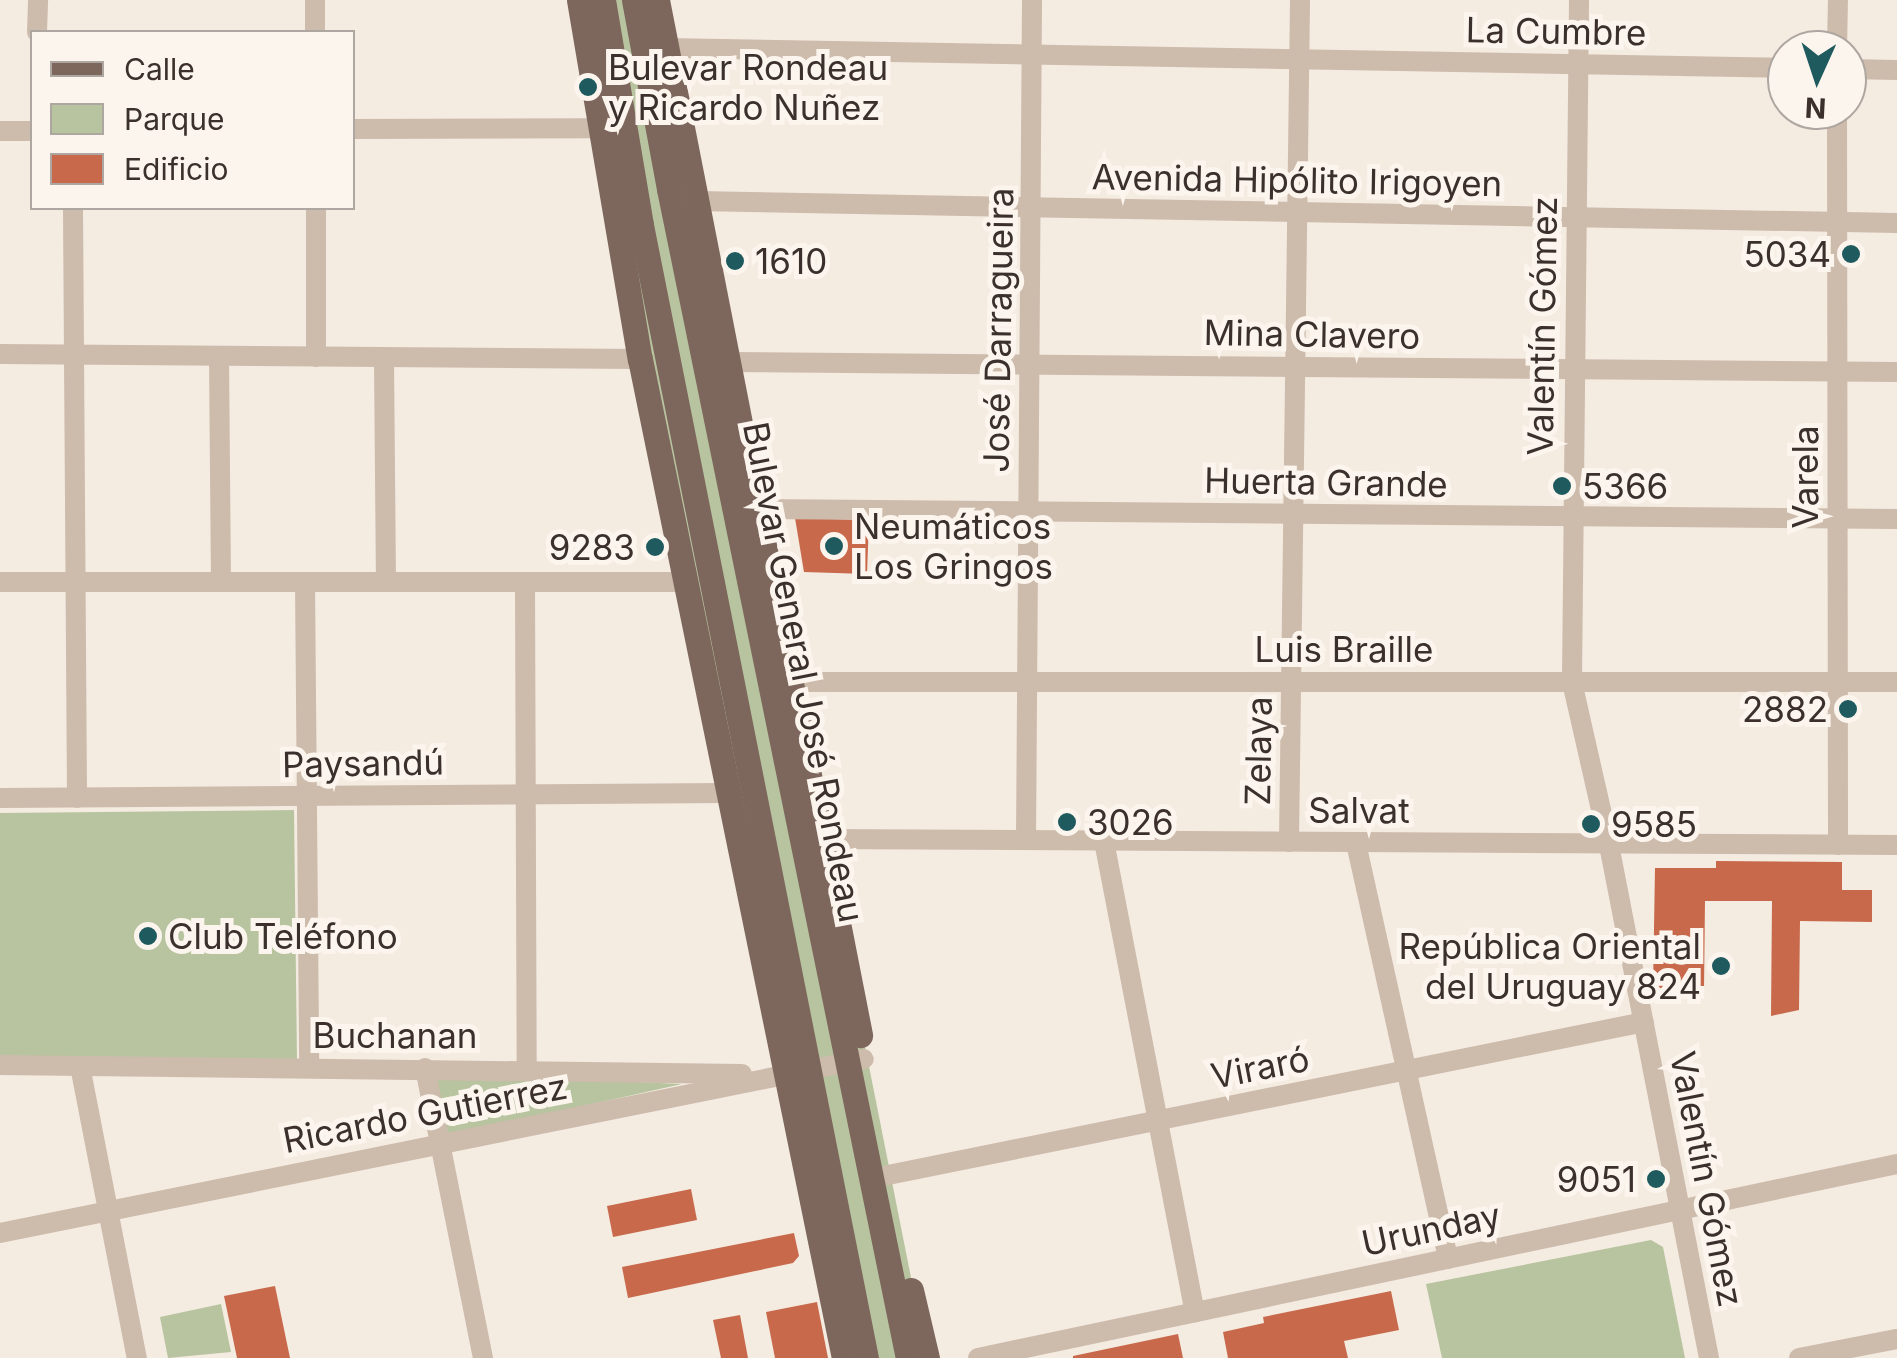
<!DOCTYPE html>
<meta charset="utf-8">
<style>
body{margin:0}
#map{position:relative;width:1897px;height:1358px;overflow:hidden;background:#f4ebe1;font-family:Inter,sans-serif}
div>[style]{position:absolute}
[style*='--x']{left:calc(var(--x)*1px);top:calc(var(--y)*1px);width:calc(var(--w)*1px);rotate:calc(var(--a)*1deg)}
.green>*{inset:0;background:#b8c4a0}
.building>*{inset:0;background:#c8694b}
.minor>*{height:20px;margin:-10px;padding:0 10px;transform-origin:10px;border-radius:10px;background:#cdbbac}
.major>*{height:25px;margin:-12.5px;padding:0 12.5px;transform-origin:12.5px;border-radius:12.5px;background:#7d675c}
.dots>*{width:28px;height:28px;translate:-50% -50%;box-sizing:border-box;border:5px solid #fbf5ee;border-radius:50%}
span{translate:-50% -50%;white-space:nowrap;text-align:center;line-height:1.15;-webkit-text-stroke:10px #fbf5ee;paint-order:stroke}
.street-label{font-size:35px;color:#3b302b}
.poi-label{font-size:35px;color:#3b302b}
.left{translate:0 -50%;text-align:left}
.right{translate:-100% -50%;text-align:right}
.legend{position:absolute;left:30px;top:30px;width:325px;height:180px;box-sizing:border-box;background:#fbf5ee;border:2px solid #aea6a0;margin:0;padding:12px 18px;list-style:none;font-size:30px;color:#3b302b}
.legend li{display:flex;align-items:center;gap:20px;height:50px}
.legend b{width:50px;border:2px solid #aea6a0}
.north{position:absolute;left:1767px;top:30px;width:100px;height:100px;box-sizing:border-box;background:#fbf5ee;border:2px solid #aea6a0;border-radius:50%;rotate:183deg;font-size:28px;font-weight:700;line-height:40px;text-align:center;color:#3b302b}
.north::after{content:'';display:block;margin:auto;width:35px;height:45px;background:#1f5a5e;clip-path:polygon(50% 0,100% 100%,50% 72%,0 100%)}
</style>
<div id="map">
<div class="green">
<i style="clip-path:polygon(579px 0,657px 0,927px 1358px,844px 1358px)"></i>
<i style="clip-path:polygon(294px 810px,297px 1061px,0 1060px,0 813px)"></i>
<i style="clip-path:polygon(431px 1073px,682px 1084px,444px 1137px)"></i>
<i style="clip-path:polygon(1651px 1240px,1663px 1247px,1685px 1358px,1442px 1358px,1426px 1284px)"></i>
<i style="clip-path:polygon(221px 1304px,231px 1352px,168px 1358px,160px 1317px)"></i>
</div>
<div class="building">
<i style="clip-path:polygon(795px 518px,869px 520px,867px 574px,804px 572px)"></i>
<i style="clip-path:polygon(1716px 861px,1842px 862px,1842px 890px,1872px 890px,1872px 922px,1800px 921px,1799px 1010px,1771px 1016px,1772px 901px,1705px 901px,1704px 989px,1653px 988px,1655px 868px,1716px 868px)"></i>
<i style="clip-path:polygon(691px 1189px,697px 1220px,613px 1237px,607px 1206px)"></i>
<i style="clip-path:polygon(794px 1233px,799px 1256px,793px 1263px,628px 1298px,622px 1267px)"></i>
<i style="clip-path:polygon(275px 1286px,290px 1358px,237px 1358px,224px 1296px)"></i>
<i style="clip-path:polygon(1391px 1291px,1399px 1330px,1344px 1341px,1348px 1358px,1228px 1358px,1223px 1332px,1264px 1323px,1263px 1317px)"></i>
<i style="clip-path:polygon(817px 1302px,828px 1358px,775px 1358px,766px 1312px)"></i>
<i style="clip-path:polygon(740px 1315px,748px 1358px,721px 1358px,713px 1320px)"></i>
<i style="clip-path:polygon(1178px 1334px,1183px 1358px,1073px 1358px,1073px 1356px)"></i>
</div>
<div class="minor">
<i style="--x:315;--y:0;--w:32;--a:90"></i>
<i style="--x:1579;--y:0;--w:682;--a:90.59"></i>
<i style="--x:1572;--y:682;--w:167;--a:77.2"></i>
<i style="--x:1609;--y:845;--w:523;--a:78.97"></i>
<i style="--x:37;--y:32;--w:32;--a:-88"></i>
<i style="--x:665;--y:48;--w:1122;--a:1.02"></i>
<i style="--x:1837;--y:50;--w:50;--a:-88.9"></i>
<i style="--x:1847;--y:69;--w:50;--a:1.1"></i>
<i style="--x:1837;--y:110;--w:735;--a:89.92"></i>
<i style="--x:352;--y:129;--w:249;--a:-0.2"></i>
<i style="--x:0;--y:131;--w:32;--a:0"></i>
<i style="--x:695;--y:201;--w:1202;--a:1.05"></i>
<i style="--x:73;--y:208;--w:590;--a:89.61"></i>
<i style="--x:316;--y:208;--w:149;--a:90"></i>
<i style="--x:0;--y:354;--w:640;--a:0.45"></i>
<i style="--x:219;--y:356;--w:226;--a:89.5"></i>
<i style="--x:384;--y:358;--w:224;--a:89.5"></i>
<i style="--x:726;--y:362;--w:1171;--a:0.49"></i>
<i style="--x:755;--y:509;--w:1142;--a:0.5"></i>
<i style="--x:0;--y:582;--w:684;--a:0"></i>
<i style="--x:305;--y:582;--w:485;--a:89.5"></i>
<i style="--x:525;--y:583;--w:486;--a:89.8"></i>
<i style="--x:790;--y:682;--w:1107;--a:0"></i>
<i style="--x:0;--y:798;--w:727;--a:-0.39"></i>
<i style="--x:821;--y:839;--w:1076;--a:0.32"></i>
<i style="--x:1026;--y:840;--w:840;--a:-89.59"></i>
<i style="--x:1104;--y:841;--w:480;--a:79.1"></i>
<i style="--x:1289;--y:842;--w:842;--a:-89.25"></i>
<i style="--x:1356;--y:843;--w:426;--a:77.5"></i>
<i style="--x:0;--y:1065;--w:742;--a:0.69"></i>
<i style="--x:80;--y:1066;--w:298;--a:79"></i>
<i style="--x:425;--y:1068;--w:296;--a:78.7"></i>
<i style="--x:888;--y:1175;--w:771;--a:-11.44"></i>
<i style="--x:0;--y:1233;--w:881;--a:-11.39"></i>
<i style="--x:978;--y:1358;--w:939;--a:-11.92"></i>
<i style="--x:1799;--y:1358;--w:100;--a:-11"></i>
</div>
<div class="major">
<i style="--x:579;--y:0;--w:364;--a:80.4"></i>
<i style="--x:640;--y:359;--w:1020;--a:78.46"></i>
<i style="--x:603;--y:0;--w:228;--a:80.4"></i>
<i style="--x:641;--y:225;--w:1155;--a:78.77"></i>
<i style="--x:634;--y:0;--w:192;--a:79.5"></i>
<i style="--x:669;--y:189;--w:1193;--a:78.45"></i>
<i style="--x:657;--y:0;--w:1055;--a:78.9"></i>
<i style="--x:911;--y:1290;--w:70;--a:76.8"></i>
</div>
<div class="dots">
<i style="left:588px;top:87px;background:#1f5a5e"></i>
<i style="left:1851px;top:254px;background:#1f5a5e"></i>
<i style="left:735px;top:261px;background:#1f5a5e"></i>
<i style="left:1562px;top:486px;background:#1f5a5e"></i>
<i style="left:834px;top:546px;background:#1f5a5e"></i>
<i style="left:655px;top:547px;background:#1f5a5e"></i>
<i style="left:1848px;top:709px;background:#1f5a5e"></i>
<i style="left:1067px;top:822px;background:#1f5a5e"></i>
<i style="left:1591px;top:824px;background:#1f5a5e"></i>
<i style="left:148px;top:936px;background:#1f5a5e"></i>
<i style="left:1721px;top:966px;background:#1f5a5e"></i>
<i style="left:1656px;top:1179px;background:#1f5a5e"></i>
</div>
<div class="street-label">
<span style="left:1556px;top:31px;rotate:1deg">La Cumbre</span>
<span style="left:1297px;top:180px;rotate:1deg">Avenida Hipólito Irigoyen</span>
<span style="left:1542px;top:326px;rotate:-89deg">Valentín Gómez</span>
<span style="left:998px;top:330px;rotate:-89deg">José Darragueira</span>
<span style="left:1312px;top:334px;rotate:1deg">Mina Clavero</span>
<span style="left:1805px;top:477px;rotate:-90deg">Varela</span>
<span style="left:1326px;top:482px;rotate:1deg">Huerta Grande</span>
<span style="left:1344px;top:649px">Luis Braille</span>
<span style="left:804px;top:672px;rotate:79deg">Bulevar General José Rondeau</span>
<span style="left:1258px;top:751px;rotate:-89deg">Zelaya</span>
<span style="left:363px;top:763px;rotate:-1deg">Paysandú</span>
<span style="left:1359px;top:810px">Salvat</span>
<span style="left:395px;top:1035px">Buchanan</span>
<span style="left:1260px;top:1067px;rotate:-11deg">Viraró</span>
<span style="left:425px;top:1113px;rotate:-11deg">Ricardo Gutierrez</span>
<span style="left:1707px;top:1179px;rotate:79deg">Valentín Gómez</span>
<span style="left:1431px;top:1229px;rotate:-12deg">Urunday</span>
</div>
<div class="poi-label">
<span class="left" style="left:608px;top:87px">Bulevar Rondeau<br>y Ricardo Nuñez</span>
<span class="right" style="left:1831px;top:254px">5034</span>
<span class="left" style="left:755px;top:261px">1610</span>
<span class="left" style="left:1582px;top:486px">5366</span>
<span class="left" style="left:854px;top:546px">Neumáticos<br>Los Gringos</span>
<span class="right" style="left:635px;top:547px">9283</span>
<span class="right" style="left:1828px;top:709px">2882</span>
<span class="left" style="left:1087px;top:822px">3026</span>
<span class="left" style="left:1611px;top:824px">9585</span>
<span class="left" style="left:168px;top:936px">Club Teléfono</span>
<span class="right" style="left:1701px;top:966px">República Oriental<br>del Uruguay 824</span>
<span class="right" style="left:1636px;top:1179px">9051</span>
</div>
<ul class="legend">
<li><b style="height:12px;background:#7d675c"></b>Calle</li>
<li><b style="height:28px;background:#b8c4a0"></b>Parque</li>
<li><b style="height:28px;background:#c8694b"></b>Edificio</li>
</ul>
<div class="north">N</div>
</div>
